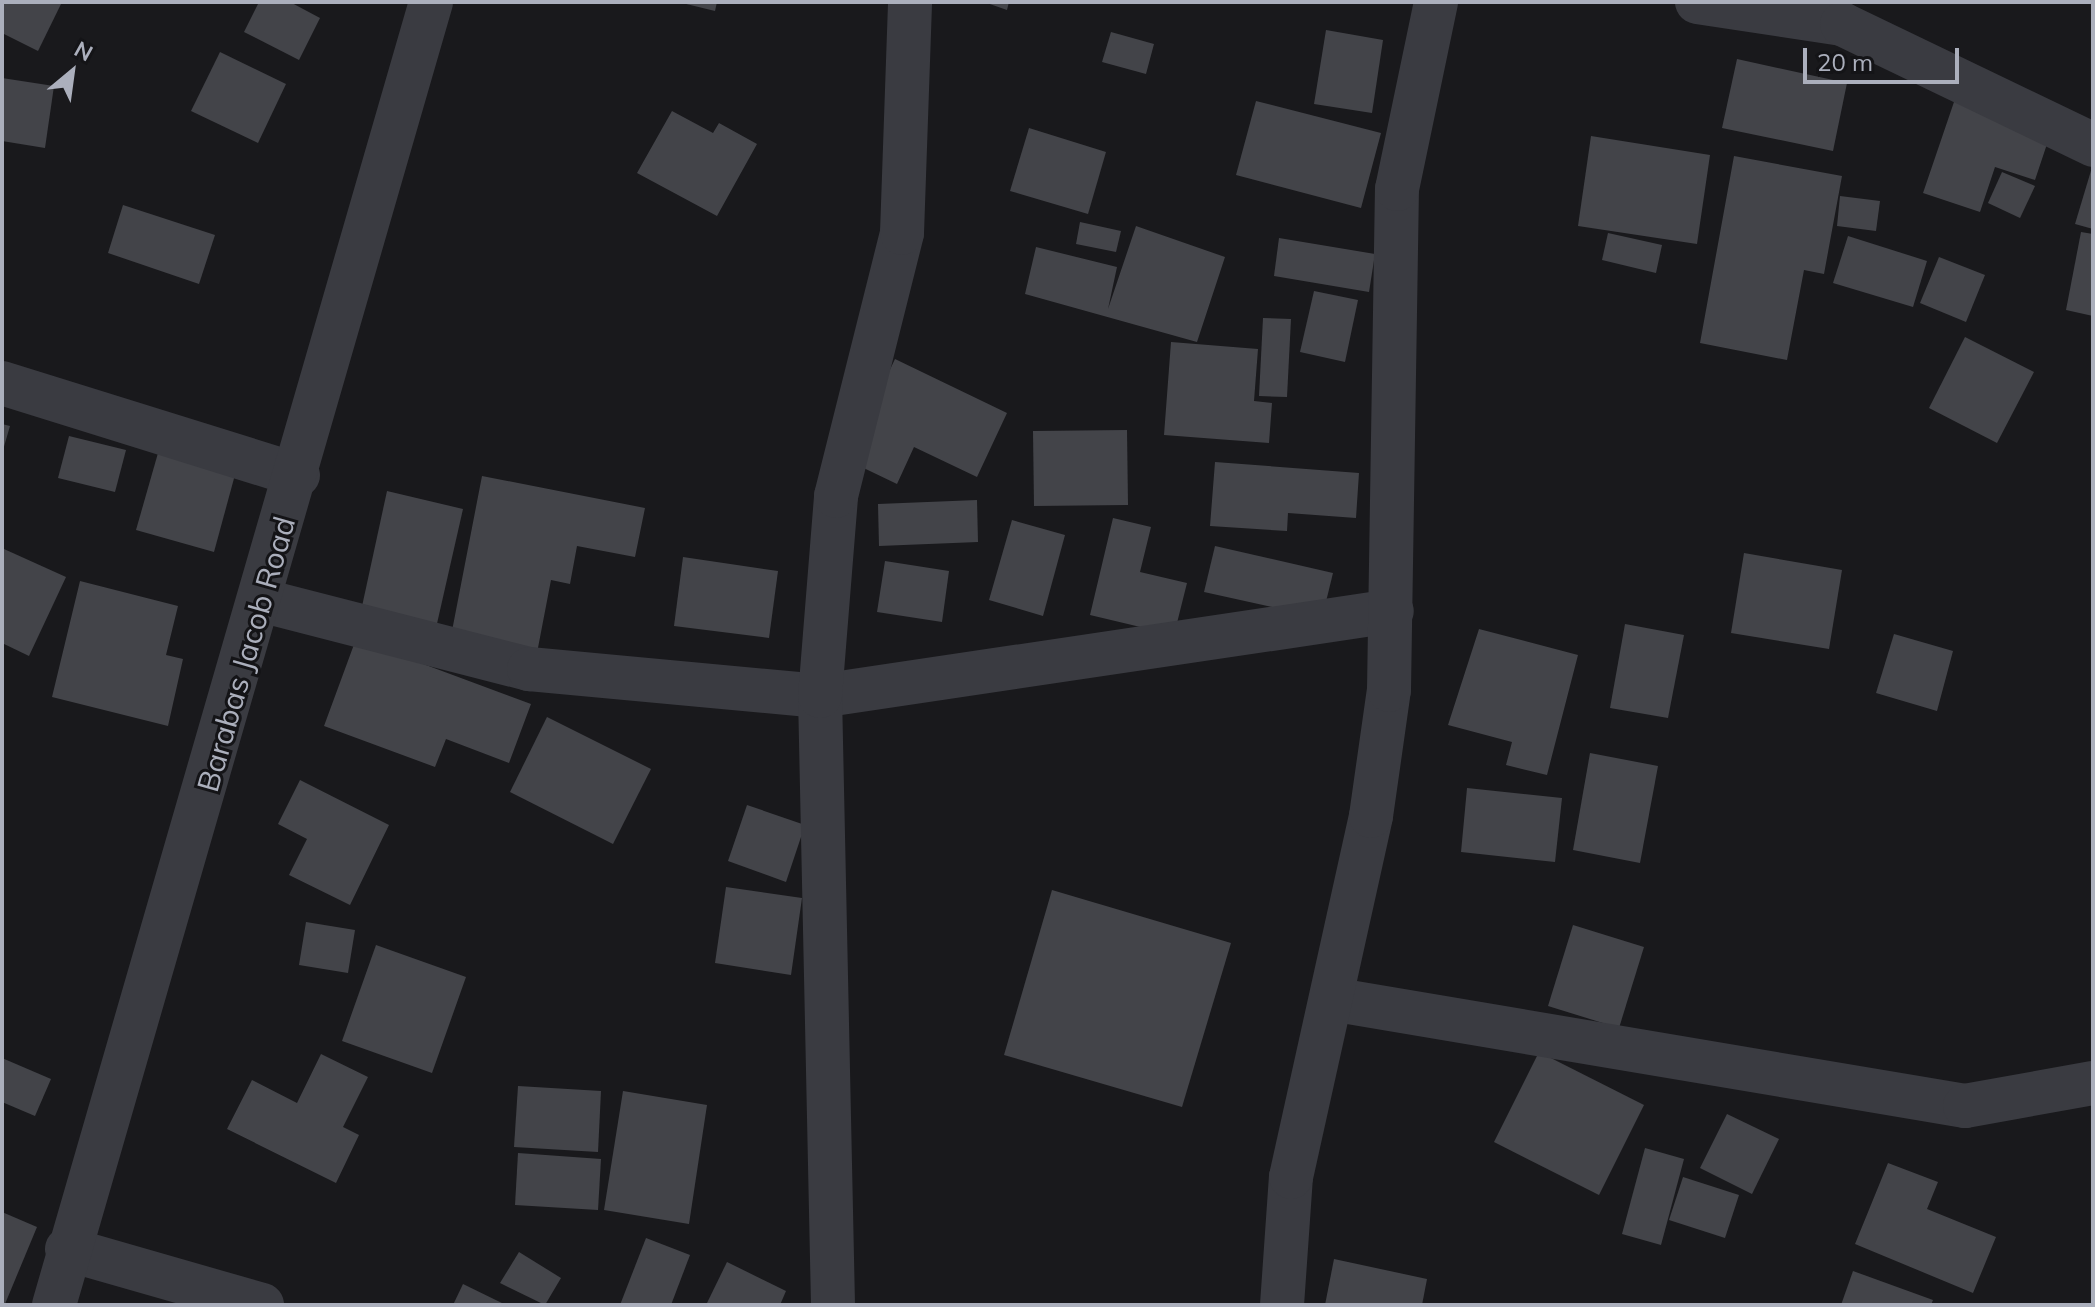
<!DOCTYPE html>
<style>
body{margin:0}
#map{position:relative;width:2095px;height:1307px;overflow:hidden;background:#19191c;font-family:Mulish,sans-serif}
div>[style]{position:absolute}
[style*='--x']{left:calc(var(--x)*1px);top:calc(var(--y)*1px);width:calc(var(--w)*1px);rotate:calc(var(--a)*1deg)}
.building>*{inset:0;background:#434449}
.minor>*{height:44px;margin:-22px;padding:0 22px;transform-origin:22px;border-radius:22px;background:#3a3b41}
span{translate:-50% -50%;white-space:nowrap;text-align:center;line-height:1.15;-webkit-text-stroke:6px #141417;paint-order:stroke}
.street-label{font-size:30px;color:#abafbc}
.frame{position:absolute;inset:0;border:4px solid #abafbc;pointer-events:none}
.north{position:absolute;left:32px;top:32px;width:80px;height:80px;-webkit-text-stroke:6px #141417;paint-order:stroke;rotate:29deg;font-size:22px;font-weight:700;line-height:32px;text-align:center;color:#abafbc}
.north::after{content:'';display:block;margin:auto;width:28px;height:36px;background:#abafbc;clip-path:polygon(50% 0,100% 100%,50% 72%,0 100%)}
.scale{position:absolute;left:1803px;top:48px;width:156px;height:36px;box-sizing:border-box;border:4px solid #abafbc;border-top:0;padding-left:10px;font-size:24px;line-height:28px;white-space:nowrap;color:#abafbc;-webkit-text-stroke:6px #141417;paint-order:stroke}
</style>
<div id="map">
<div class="building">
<i style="clip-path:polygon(2px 2px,62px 2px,38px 51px,2px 33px)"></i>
<i style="clip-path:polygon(259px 2px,290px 2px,320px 18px,299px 60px,244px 32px)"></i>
<i style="clip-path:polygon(678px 2px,717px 2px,715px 11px)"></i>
<i style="clip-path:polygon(984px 2px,1009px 2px,1007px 10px)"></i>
<i style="clip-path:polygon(1326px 30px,1383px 40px,1372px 113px,1314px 104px)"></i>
<i style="clip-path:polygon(1111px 32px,1154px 44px,1146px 74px,1102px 62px)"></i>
<i style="clip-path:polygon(220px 52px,286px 84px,258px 143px,191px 111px)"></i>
<i style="clip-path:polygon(1737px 59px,1847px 83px,1833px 151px,1722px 128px)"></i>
<i style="clip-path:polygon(2px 78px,54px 86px,45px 148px,2px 141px)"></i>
<i style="clip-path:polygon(1955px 99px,2051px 132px,2035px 180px,1995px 167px,1980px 212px,1923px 193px)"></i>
<i style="clip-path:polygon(1256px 101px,1381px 133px,1361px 208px,1236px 175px)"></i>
<i style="clip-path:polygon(672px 111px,713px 133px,719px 123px,757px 144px,717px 216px,637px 173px)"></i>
<i style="clip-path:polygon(1029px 128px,1106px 152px,1088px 214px,1010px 191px)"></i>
<i style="clip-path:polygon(1591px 136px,1710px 155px,1697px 244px,1578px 226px)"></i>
<i style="clip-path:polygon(1734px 156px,1842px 176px,1824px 274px,1804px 270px,1787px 360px,1700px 343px)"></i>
<i style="clip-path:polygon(2093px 164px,2093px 229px,2075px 224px)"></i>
<i style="clip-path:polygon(2002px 172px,2035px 186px,2020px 218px,1988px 203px)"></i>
<i style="clip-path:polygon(1840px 196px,1880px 201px,1876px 231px,1837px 226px)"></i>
<i style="clip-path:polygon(123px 205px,215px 235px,199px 284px,108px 253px)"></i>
<i style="clip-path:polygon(1080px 222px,1121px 231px,1116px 252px,1076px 244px)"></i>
<i style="clip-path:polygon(1136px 226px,1225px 257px,1197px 342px,1025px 294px,1036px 247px,1117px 267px,1108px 309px)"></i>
<i style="clip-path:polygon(2081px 232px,2093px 234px,2093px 316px,2066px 310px)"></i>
<i style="clip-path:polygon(1608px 233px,1662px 245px,1656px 273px,1602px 260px)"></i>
<i style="clip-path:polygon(1848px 236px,1927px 261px,1913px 307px,1833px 283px)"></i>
<i style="clip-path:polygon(1279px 238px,1375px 254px,1369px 292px,1274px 276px)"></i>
<i style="clip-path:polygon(1939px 257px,1985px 275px,1966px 322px,1920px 303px)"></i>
<i style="clip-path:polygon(1314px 291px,1358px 300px,1345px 362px,1300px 352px)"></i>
<i style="clip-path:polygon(1263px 318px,1291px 319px,1287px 397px,1259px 396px)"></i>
<i style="clip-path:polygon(1965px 337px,2034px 372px,1997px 443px,1929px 408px)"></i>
<i style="clip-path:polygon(1171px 342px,1258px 349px,1254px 401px,1272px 403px,1269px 443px,1164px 435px)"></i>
<i style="clip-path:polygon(895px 359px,1007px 413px,977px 477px,914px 447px,897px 484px,847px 460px)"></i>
<i style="clip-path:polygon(2px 424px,10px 426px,3px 450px,2px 450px)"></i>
<i style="clip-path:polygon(1127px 430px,1128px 505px,1034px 506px,1033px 431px)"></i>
<i style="clip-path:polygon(69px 436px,126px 450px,115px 492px,58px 478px)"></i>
<i style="clip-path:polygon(162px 439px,239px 460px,214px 552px,136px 530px)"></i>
<i style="clip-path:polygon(1215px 462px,1359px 473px,1356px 518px,1288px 513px,1287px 531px,1210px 526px)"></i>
<i style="clip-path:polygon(482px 476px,645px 508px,635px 557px,577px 546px,570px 584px,551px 580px,537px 653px,451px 636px)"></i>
<i style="clip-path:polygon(387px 491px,463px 509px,436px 628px,361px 611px)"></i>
<i style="clip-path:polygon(977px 500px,978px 542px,879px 546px,878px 504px)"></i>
<i style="clip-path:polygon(1113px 518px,1151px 527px,1140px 572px,1187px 583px,1174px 635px,1090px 615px)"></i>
<i style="clip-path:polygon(1012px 520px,1065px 535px,1043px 616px,989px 600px)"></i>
<i style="clip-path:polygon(1215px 546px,1333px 573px,1322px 618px,1204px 592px)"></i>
<i style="clip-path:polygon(4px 549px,66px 577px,29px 656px,2px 643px)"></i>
<i style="clip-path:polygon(1744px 553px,1842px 570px,1829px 649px,1731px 633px)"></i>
<i style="clip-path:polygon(683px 557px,778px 571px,769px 638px,674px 626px)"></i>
<i style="clip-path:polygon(885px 561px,949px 571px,942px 622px,877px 612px)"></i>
<i style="clip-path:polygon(80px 581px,178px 606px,166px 655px,183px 659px,168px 726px,52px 697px)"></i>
<i style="clip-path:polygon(1625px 624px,1684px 635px,1668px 718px,1610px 708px)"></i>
<i style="clip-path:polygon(1479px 629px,1578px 655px,1547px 775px,1506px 765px,1512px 742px,1448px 725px)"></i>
<i style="clip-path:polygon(1894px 634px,1953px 651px,1937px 711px,1876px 693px)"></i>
<i style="clip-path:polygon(356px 639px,531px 704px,509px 763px,446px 739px,435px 767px,324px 726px)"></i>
<i style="clip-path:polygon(547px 717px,651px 769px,613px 844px,510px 792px)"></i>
<i style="clip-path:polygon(1590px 753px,1658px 766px,1640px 863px,1573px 850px)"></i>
<i style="clip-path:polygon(300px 780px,389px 825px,350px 905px,289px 875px,307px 839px,278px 824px)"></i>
<i style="clip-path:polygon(1467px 788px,1562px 798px,1555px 862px,1461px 852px)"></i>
<i style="clip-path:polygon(747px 805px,805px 825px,786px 882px,728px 861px)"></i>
<i style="clip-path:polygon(726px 887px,802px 898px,791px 975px,715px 963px)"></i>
<i style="clip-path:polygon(1052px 890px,1231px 943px,1182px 1107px,1004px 1055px)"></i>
<i style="clip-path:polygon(306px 922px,355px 930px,348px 973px,299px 965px)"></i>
<i style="clip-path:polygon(1573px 925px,1644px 947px,1619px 1028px,1548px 1006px)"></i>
<i style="clip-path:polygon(376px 945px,466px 977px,432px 1073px,342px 1041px)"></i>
<i style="clip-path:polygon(1539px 1052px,1644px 1105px,1599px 1195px,1494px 1142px)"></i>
<i style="clip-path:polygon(321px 1054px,368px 1077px,343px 1127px,359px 1135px,336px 1183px,227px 1129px,252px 1080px,297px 1103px)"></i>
<i style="clip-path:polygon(2px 1058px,51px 1079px,35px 1116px,2px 1102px)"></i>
<i style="clip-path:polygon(518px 1086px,601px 1091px,598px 1152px,514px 1147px)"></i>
<i style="clip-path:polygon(623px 1091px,707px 1105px,689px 1224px,604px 1210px)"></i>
<i style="clip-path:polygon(1727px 1114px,1779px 1139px,1752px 1194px,1700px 1168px)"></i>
<i style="clip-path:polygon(1645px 1148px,1684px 1159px,1661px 1245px,1622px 1234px)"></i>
<i style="clip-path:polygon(518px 1153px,601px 1159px,598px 1210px,515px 1205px)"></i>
<i style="clip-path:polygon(1888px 1163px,1938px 1182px,1927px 1209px,1996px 1237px,1973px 1293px,1855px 1244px)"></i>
<i style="clip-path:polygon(1683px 1177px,1739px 1195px,1725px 1238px,1669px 1220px)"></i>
<i style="clip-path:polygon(2px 1212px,37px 1227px,5px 1304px,2px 1303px)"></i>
<i style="clip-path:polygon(646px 1238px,690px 1255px,671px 1305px,620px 1305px)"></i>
<i style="clip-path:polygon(519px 1252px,561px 1278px,545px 1305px,500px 1283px)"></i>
<i style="clip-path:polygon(1334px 1259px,1427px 1279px,1422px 1305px,1325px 1305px)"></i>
<i style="clip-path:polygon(727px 1262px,786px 1291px,780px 1305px,707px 1303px)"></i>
<i style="clip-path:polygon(1853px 1271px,1933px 1300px,1931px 1305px,1841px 1305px)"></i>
<i style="clip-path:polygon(463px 1284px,506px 1305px,453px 1305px)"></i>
</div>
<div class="minor">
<i style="--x:1697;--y:2;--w:147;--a:8.6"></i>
<i style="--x:1842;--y:24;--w:279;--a:25.7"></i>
<i style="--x:2;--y:383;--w:310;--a:17.3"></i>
<i style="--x:264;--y:601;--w:274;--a:14.4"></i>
<i style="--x:529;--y:669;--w:292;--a:5.3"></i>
<i style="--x:820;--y:696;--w:578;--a:-8.45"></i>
<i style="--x:1331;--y:999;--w:643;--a:9.58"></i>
<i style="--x:1965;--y:1106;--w:130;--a:-10.2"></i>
<i style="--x:67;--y:1249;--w:203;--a:16"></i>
<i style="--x:54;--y:1305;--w:1356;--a:-73.86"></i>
<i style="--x:833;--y:1305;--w:609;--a:-91.22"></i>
<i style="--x:820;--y:696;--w:201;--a:-85.4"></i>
<i style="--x:836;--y:496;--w:271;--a:-75.9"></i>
<i style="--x:902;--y:233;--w:231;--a:-88"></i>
<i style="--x:1282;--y:1305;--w:128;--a:-86"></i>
<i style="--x:1291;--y:1177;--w:370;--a:-77.5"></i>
<i style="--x:1371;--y:816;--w:127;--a:-81.9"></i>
<i style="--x:1389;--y:690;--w:501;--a:-89.09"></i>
<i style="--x:1397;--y:189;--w:191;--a:-78.2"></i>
</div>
<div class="street-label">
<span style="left:246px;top:654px;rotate:-74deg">Barabas Jacob Road</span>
</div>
<div class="frame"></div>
<div class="north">N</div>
<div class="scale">20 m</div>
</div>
